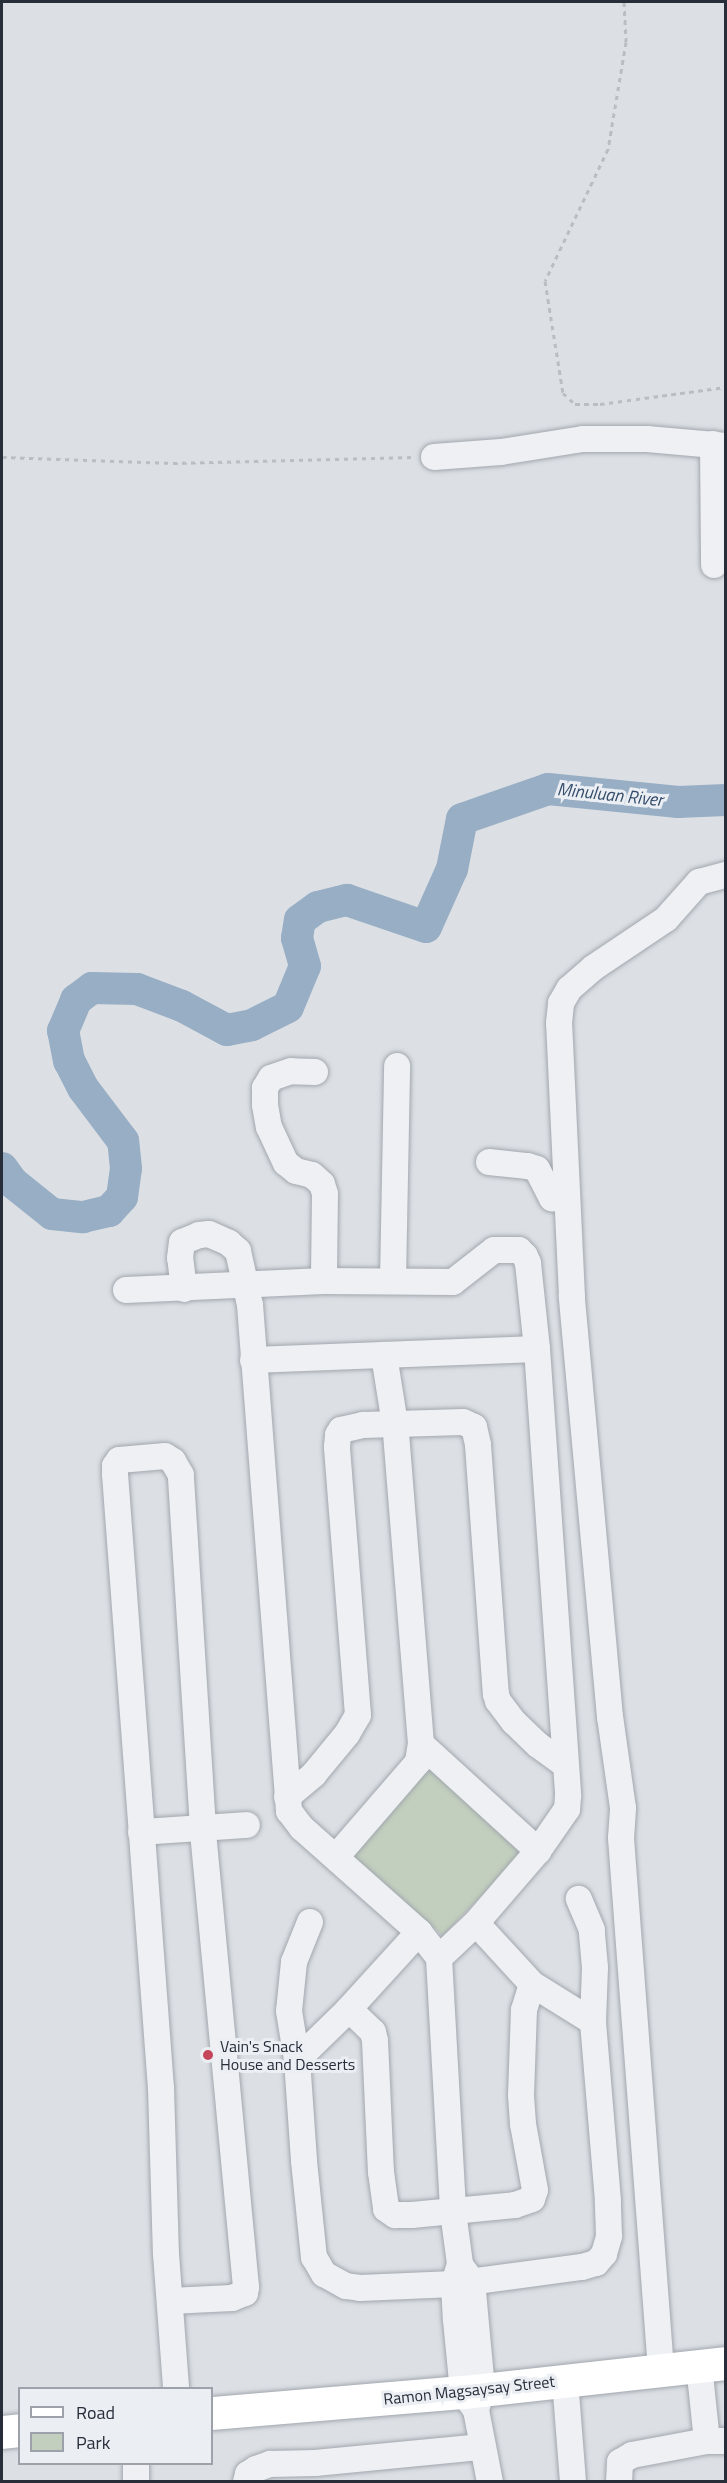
<!DOCTYPE html>
<style>
body{margin:0}
#map{position:relative;width:727px;height:2483px;overflow:hidden;background:#dce0e5;font-family:"Titillium Web",sans-serif}
div>[style]{position:absolute}
[style*='--x']{left:calc(var(--x)*1px);top:calc(var(--y)*1px);width:calc(var(--w)*1px);rotate:calc(var(--a)*1deg)}
.green>*{inset:0;background:#c2cfbe}
.river>*{height:32px;margin:-16px;padding:0 16px;transform-origin:16px;border-radius:16px;background:#98aec4}
.path>*{height:3px;margin-top:-1.5px;transform-origin:0;background:repeating-linear-gradient(90deg,#babec4 0 4.5px,transparent 0 9px)}
.roads{filter:drop-shadow(0 0 2px #a2a7ae) drop-shadow(0 0 2px #a2a7ae)}
.minor>*{height:26px;margin:-13px;padding:0 13px;transform-origin:13px;border-radius:13px;background:#eef0f4}
.major>*{height:33px;margin:-16.5px;padding:0 16.5px;transform-origin:16.5px;border-radius:16.5px;background:#fff}
.dots>*{width:16px;height:16px;translate:-50% -50%;box-sizing:border-box;border:3px solid #ebeef3;border-radius:50%}
span{translate:-50% -50%;white-space:nowrap;text-align:center;line-height:1.15;-webkit-text-stroke:6px #ebeef3;paint-order:stroke}
.poi-label{font-size:16px;color:#272e3a}
.left{translate:0 -50%;text-align:left}
.street-label{font-size:16px;color:#272e3a}
.water-label{font-size:18px;color:#344d6b;font-style:italic}
.frame{position:absolute;inset:0;border:3px solid #272e3a;pointer-events:none}
.legend{position:absolute;left:18px;top:2387px;width:195px;height:78px;box-sizing:border-box;background:#ebeef3;border:2px solid #9da1a9;margin:0;padding:8px 10px;list-style:none;font-size:18px;color:#272e3a}
.legend li{display:flex;align-items:center;gap:12px;height:30px}
.legend b{width:30px;border:2px solid #9da1a9}
</style>
<div id="map">
<div class="green">
<i style="clip-path:polygon(434px 1759px,528px 1847px,443px 1936px,352px 1855px)"></i>
</div>
<div class="river">
<i style="--x:2;--y:1168;--w:17;--a:54"></i>
<i style="--x:12;--y:1182;--w:51;--a:38.7"></i>
<i style="--x:52;--y:1214;--w:31;--a:6"></i>
<i style="--x:83;--y:1217;--w:27;--a:-13"></i>
<i style="--x:109;--y:1211;--w:19;--a:-47"></i>
<i style="--x:122;--y:1197;--w:29;--a:-82"></i>
<i style="--x:126;--y:1168;--w:27;--a:-96"></i>
<i style="--x:123;--y:1141;--w:66;--a:-127"></i>
<i style="--x:83;--y:1088;--w:30;--a:-117"></i>
<i style="--x:69;--y:1061;--w:31;--a:-101"></i>
<i style="--x:63;--y:1031;--w:34;--a:-67"></i>
<i style="--x:76;--y:1000;--w:20;--a:-37"></i>
<i style="--x:92;--y:988;--w:45;--a:1.3"></i>
<i style="--x:137;--y:989;--w:48;--a:20.7"></i>
<i style="--x:182;--y:1006;--w:51;--a:28.1"></i>
<i style="--x:227;--y:1030;--w:25;--a:-11"></i>
<i style="--x:252;--y:1025;--w:40;--a:-26.6"></i>
<i style="--x:288;--y:1007;--w:44;--a:-67.5"></i>
<i style="--x:305;--y:966;--w:29;--a:-106"></i>
<i style="--x:297;--y:938;--w:18;--a:-81"></i>
<i style="--x:300;--y:920;--w:22;--a:-36"></i>
<i style="--x:318;--y:907;--w:30;--a:-14"></i>
<i style="--x:347;--y:900;--w:83;--a:18.9"></i>
<i style="--x:426;--y:927;--w:64;--a:-65.9"></i>
<i style="--x:452;--y:869;--w:51;--a:-78.7"></i>
<i style="--x:462;--y:819;--w:91;--a:-19.2"></i>
<i style="--x:548;--y:789;--w:131;--a:5.7"></i>
<i style="--x:678;--y:802;--w:48;--a:-2.4"></i>
</div>
<div class="path">
<i style="--x:624;--y:2;--w:40;--a:87.1"></i>
<i style="--x:626;--y:42;--w:109;--a:99.5"></i>
<i style="--x:608;--y:149;--w:146;--a:115.5"></i>
<i style="--x:545;--y:281;--w:113;--a:80.9"></i>
<i style="--x:563;--y:393;--w:16;--a:43"></i>
<i style="--x:575;--y:404;--w:25;--a:0"></i>
<i style="--x:600;--y:404;--w:127;--a:-7.7"></i>
<i style="--x:2;--y:457;--w:171;--a:2"></i>
<i style="--x:173;--y:463;--w:241;--a:-1.4"></i>
</div>
<div class="roads">
<div class="minor">
<i style="--x:713;--y:444;--w:121;--a:89.5"></i>
<i style="--x:434;--y:457;--w:67;--a:-4.3"></i>
<i style="--x:501;--y:452;--w:83;--a:-9"></i>
<i style="--x:583;--y:439;--w:64;--a:0"></i>
<i style="--x:647;--y:439;--w:79;--a:5.1"></i>
<i style="--x:315;--y:1072;--w:24;--a:-178"></i>
<i style="--x:291;--y:1071;--w:21;--a:161"></i>
<i style="--x:271;--y:1078;--w:12;--a:121"></i>
<i style="--x:265;--y:1088;--w:17;--a:90"></i>
<i style="--x:265;--y:1105;--w:22;--a:80"></i>
<i style="--x:269;--y:1127;--w:40;--a:65"></i>
<i style="--x:286;--y:1163;--w:13;--a:39"></i>
<i style="--x:296;--y:1171;--w:16;--a:14"></i>
<i style="--x:312;--y:1175;--w:13;--a:42"></i>
<i style="--x:322;--y:1184;--w:10;--a:73"></i>
<i style="--x:325;--y:1194;--w:87;--a:90.7"></i>
<i style="--x:489;--y:1162;--w:39;--a:6"></i>
<i style="--x:528;--y:1166;--w:9;--a:18"></i>
<i style="--x:537;--y:1169;--w:33;--a:63"></i>
<i style="--x:552;--y:1198;--w:14;--a:8"></i>
<i style="--x:393;--y:1281;--w:215;--a:-88.9"></i>
<i style="--x:184;--y:1289;--w:31;--a:-97"></i>
<i style="--x:180;--y:1258;--w:16;--a:-83"></i>
<i style="--x:182;--y:1242;--w:18;--a:-22"></i>
<i style="--x:199;--y:1235;--w:10;--a:-6"></i>
<i style="--x:209;--y:1234;--w:22;--a:24"></i>
<i style="--x:229;--y:1243;--w:12;--a:42"></i>
<i style="--x:238;--y:1251;--w:55;--a:77.5"></i>
<i style="--x:250;--y:1305;--w:508;--a:85.59"></i>
<i style="--x:289;--y:1811;--w:21;--a:53"></i>
<i style="--x:302;--y:1828;--w:157;--a:41.6"></i>
<i style="--x:419;--y:1932;--w:33;--a:52"></i>
<i style="--x:439;--y:1958;--w:254;--a:86.8"></i>
<i style="--x:453;--y:2212;--w:52;--a:82.3"></i>
<i style="--x:460;--y:2264;--w:21;--a:107"></i>
<i style="--x:454;--y:2284;--w:36;--a:87"></i>
<i style="--x:456;--y:2320;--w:72;--a:84.4"></i>
<i style="--x:463;--y:2392;--w:22;--a:54"></i>
<i style="--x:126;--y:1290;--w:198;--a:-2.6"></i>
<i style="--x:324;--y:1281;--w:129;--a:0.4"></i>
<i style="--x:453;--y:1282;--w:52;--a:-38"></i>
<i style="--x:494;--y:1250;--w:25;--a:0"></i>
<i style="--x:519;--y:1250;--w:8;--a:45"></i>
<i style="--x:525;--y:1256;--w:8;--a:67"></i>
<i style="--x:528;--y:1263;--w:86;--a:84"></i>
<i style="--x:537;--y:1349;--w:448;--a:86"></i>
<i style="--x:568;--y:1796;--w:13;--a:94"></i>
<i style="--x:567;--y:1809;--w:51;--a:124.6"></i>
<i style="--x:538;--y:1851;--w:95;--a:130.7"></i>
<i style="--x:476;--y:1923;--w:51;--a:136.6"></i>
<i style="--x:253;--y:1360;--w:284;--a:-2.2"></i>
<i style="--x:421;--y:1744;--w:159;--a:42.4"></i>
<i style="--x:287;--y:1797;--w:35;--a:-40"></i>
<i style="--x:314;--y:1774;--w:52;--a:-50.5"></i>
<i style="--x:347;--y:1734;--w:22;--a:-60"></i>
<i style="--x:358;--y:1715;--w:269;--a:-94.5"></i>
<i style="--x:337;--y:1447;--w:12;--a:-85"></i>
<i style="--x:338;--y:1435;--w:6;--a:-59"></i>
<i style="--x:341;--y:1430;--w:23;--a:-13"></i>
<i style="--x:363;--y:1425;--w:100;--a:-1.7"></i>
<i style="--x:463;--y:1422;--w:12;--a:24"></i>
<i style="--x:474;--y:1427;--w:18;--a:77"></i>
<i style="--x:478;--y:1445;--w:250;--a:85.9"></i>
<i style="--x:496;--y:1694;--w:7;--a:74"></i>
<i style="--x:498;--y:1701;--w:26;--a:53"></i>
<i style="--x:514;--y:1722;--w:33;--a:44"></i>
<i style="--x:538;--y:1745;--w:34;--a:36"></i>
<i style="--x:141;--y:1832;--w:106;--a:-3.8"></i>
<i style="--x:336;--y:1857;--w:125;--a:-49.2"></i>
<i style="--x:418;--y:1762;--w:18;--a:-81"></i>
<i style="--x:421;--y:1744;--w:321;--a:-94.6"></i>
<i style="--x:395;--y:1424;--w:70;--a:-99.1"></i>
<i style="--x:310;--y:1922;--w:43;--a:111.8"></i>
<i style="--x:294;--y:1962;--w:49;--a:95.8"></i>
<i style="--x:289;--y:2011;--w:50;--a:80.7"></i>
<i style="--x:297;--y:2060;--w:101;--a:86"></i>
<i style="--x:304;--y:2161;--w:97;--a:84.1"></i>
<i style="--x:314;--y:2257;--w:20;--a:60"></i>
<i style="--x:324;--y:2274;--w:25;--a:29"></i>
<i style="--x:346;--y:2286;--w:14;--a:8"></i>
<i style="--x:360;--y:2288;--w:94;--a:-2.4"></i>
<i style="--x:454;--y:2284;--w:129;--a:-7.6"></i>
<i style="--x:582;--y:2267;--w:15;--a:-16"></i>
<i style="--x:596;--y:2263;--w:12;--a:-48"></i>
<i style="--x:604;--y:2254;--w:19;--a:-74"></i>
<i style="--x:609;--y:2236;--w:35;--a:-92"></i>
<i style="--x:608;--y:2201;--w:180;--a:-94.8"></i>
<i style="--x:593;--y:2022;--w:54;--a:-87.9"></i>
<i style="--x:595;--y:1968;--w:38;--a:-95"></i>
<i style="--x:592;--y:1930;--w:34;--a:-113"></i>
<i style="--x:476;--y:1923;--w:83;--a:47.4"></i>
<i style="--x:532;--y:1984;--w:72;--a:31.9"></i>
<i style="--x:349;--y:2009;--w:33;--a:44"></i>
<i style="--x:373;--y:2032;--w:9;--a:77"></i>
<i style="--x:375;--y:2041;--w:131;--a:87.4"></i>
<i style="--x:381;--y:2172;--w:37;--a:82"></i>
<i style="--x:386;--y:2209;--w:11;--a:34"></i>
<i style="--x:395;--y:2215;--w:17;--a:0"></i>
<i style="--x:412;--y:2215;--w:103;--a:-5.5"></i>
<i style="--x:515;--y:2205;--w:18;--a:-19"></i>
<i style="--x:532;--y:2199;--w:9;--a:-72"></i>
<i style="--x:535;--y:2190;--w:67;--a:-100.3"></i>
<i style="--x:523;--y:2124;--w:29;--a:-94"></i>
<i style="--x:521;--y:2095;--w:85;--a:-88"></i>
<i style="--x:524;--y:2010;--w:27;--a:-73"></i>
<i style="--x:297;--y:2060;--w:73;--a:-44.4"></i>
<i style="--x:349;--y:2009;--w:104;--a:-47.7"></i>
<i style="--x:463;--y:2269;--w:15;--a:53"></i>
<i style="--x:472;--y:2281;--w:108;--a:84.7"></i>
<i style="--x:482;--y:2389;--w:22;--a:106"></i>
<i style="--x:476;--y:2410;--w:73;--a:79"></i>
<i style="--x:170;--y:2301;--w:62;--a:-2.8"></i>
<i style="--x:232;--y:2298;--w:14;--a:-21"></i>
<i style="--x:245;--y:2293;--w:6;--a:-81"></i>
<i style="--x:246;--y:2287;--w:461;--a:-95.4"></i>
<i style="--x:203;--y:1828;--w:354;--a:-93.6"></i>
<i style="--x:181;--y:1475;--w:16;--a:-120"></i>
<i style="--x:173;--y:1461;--w:9;--a:-148"></i>
<i style="--x:165;--y:1456;--w:46;--a:175"></i>
<i style="--x:119;--y:1460;--w:7;--a:124"></i>
<i style="--x:115;--y:1466;--w:8;--a:90"></i>
<i style="--x:115;--y:1474;--w:616;--a:85.72"></i>
<i style="--x:161;--y:2088;--w:166;--a:88.3"></i>
<i style="--x:166;--y:2254;--w:134;--a:85.7"></i>
<i style="--x:699;--y:2365;--w:76;--a:84"></i>
<i style="--x:661;--y:2370;--w:534;--a:-94.3"></i>
<i style="--x:621;--y:1838;--w:30;--a:-86"></i>
<i style="--x:623;--y:1808;--w:92;--a:-98.1"></i>
<i style="--x:610;--y:1717;--w:422;--a:-95.2"></i>
<i style="--x:572;--y:1297;--w:274;--a:-92.7"></i>
<i style="--x:559;--y:1023;--w:20;--a:-84"></i>
<i style="--x:561;--y:1003;--w:16;--a:-60"></i>
<i style="--x:569;--y:989;--w:32;--a:-41"></i>
<i style="--x:593;--y:968;--w:88;--a:-33.9"></i>
<i style="--x:666;--y:919;--w:50;--a:-48.3"></i>
<i style="--x:699;--y:882;--w:28;--a:-15"></i>
<i style="--x:565;--y:2380;--w:102;--a:85.5"></i>
<i style="--x:136;--y:2464;--w:18;--a:90"></i>
<i style="--x:246;--y:2482;--w:8;--a:-76"></i>
<i style="--x:248;--y:2474;--w:9;--a:-32"></i>
<i style="--x:256;--y:2469;--w:15;--a:-20"></i>
<i style="--x:270;--y:2464;--w:45;--a:-1.3"></i>
<i style="--x:315;--y:2463;--w:168;--a:-5.5"></i>
<i style="--x:619;--y:2482;--w:20;--a:-87"></i>
<i style="--x:620;--y:2462;--w:14;--a:-30"></i>
<i style="--x:632;--y:2455;--w:76;--a:-10.6"></i>
<i style="--x:707;--y:2441;--w:19;--a:0"></i>
</div>
<div class="major">
<i style="--x:212;--y:2413;--w:252;--a:-4.8"></i>
<i style="--x:463;--y:2392;--w:265;--a:-6.3"></i>
<i style="--x:2;--y:2432;--w:18;--a:-6"></i>
</div>
</div>
<div class="dots">
<i style="left:208px;top:2055px;background:#c5465a"></i>
</div>
<div class="poi-label">
<span class="left" style="left:220px;top:2055px">Vain's Snack<br>House and Desserts</span>
</div>
<div class="street-label">
<span style="left:469px;top:2390px;rotate:-6deg">Ramon Magsaysay Street</span>
</div>
<div class="water-label">
<span style="left:610px;top:795px;rotate:6deg">Minuluan River</span>
</div>
<div class="frame"></div>
<ul class="legend">
<li><b style="height:8px;background:#fff"></b>Road</li>
<li><b style="height:16px;background:#c2cfbe"></b>Park</li>
</ul>
</div>
